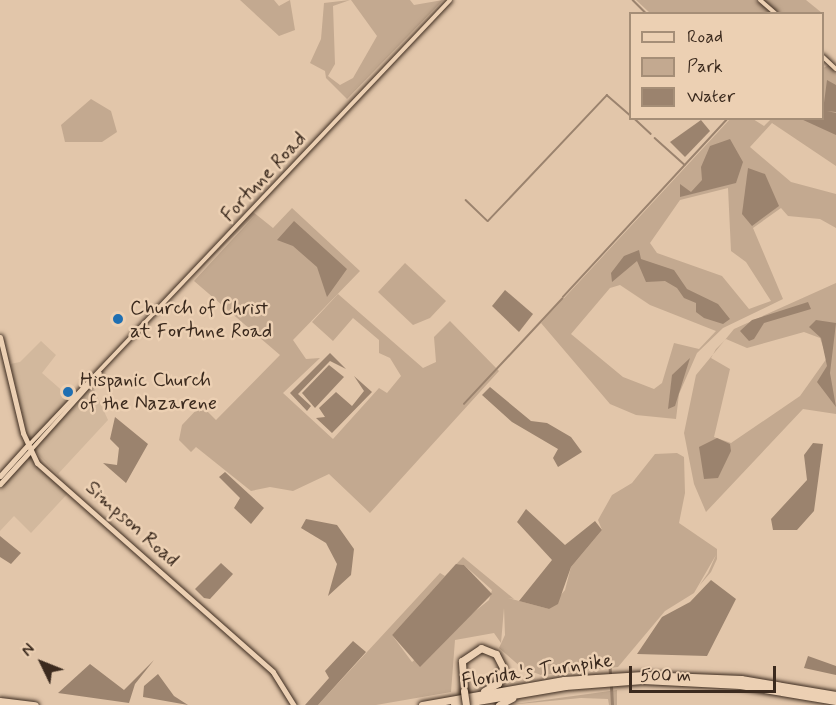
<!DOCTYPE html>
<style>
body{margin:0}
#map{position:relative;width:836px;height:705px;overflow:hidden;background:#e2c6aa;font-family:Mynerve,sans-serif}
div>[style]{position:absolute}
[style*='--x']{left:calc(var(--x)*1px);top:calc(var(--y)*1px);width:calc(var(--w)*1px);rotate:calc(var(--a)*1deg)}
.built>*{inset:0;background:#d2b89d}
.green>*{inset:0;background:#c3a990}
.water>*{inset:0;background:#9b836e}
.stream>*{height:1.5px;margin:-0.75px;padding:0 0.75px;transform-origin:0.75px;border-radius:0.75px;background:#9b836e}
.canal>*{height:3px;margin:-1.5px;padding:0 1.5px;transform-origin:1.5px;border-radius:1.5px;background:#9b836e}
.roads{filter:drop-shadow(0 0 2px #3b2a1e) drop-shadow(0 0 2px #3b2a1e)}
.minor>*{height:4px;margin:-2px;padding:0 2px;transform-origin:2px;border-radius:2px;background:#ecd0b3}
.major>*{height:5px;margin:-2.5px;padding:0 2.5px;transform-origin:2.5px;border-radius:2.5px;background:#ecd0b3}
.highway>*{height:7px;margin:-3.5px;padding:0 3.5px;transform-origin:3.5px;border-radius:3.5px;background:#ecd0b3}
.bridges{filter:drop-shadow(0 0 2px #3b2a1e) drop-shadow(0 0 2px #3b2a1e)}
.highway-bridge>*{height:7px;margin:-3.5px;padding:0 3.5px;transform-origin:3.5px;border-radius:3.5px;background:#ecd0b3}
.dots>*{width:16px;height:16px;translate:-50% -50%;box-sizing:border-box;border:3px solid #ecd0b3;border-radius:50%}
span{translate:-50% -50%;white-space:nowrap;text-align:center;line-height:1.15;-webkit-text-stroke:5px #ecd0b3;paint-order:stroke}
.street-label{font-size:20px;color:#3b2a1e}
.poi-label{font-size:20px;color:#3b2a1e}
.left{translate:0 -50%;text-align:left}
.legend{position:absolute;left:629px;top:12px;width:195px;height:108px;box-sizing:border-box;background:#ecd0b3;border:2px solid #a58e77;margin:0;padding:8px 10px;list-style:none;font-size:18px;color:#3b2a1e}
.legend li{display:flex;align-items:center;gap:12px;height:30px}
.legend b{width:30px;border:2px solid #a58e77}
.north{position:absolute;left:12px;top:633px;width:60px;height:60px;-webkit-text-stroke:4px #ecd0b3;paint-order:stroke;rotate:313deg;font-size:16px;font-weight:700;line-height:24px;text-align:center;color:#3b2a1e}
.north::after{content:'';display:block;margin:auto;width:21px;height:27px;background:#3b2a1e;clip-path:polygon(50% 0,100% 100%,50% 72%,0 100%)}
.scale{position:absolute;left:629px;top:666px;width:147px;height:27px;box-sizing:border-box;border:3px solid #3b2a1e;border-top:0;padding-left:8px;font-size:18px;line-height:21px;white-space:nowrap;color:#3b2a1e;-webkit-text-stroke:4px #ecd0b3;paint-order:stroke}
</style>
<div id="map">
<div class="built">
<i style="clip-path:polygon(41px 341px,56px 355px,42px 373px,74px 401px,33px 439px,28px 437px,10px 364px,20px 362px)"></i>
<i style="clip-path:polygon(92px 385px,108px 420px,58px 474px,72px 489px,33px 449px)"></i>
<i style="clip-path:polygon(36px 457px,70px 491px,31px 533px,14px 516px,0 531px,0 483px,24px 458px)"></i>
</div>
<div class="green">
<i style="clip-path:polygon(240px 0,274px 0,279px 6px,290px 0,295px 30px,279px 36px)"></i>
<i style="clip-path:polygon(350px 0,333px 6px,335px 64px,328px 76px,340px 85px,353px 78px,377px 36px,351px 0,410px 0,414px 5px,443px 0,347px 99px,326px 78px,325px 71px,310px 63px,321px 39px,324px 3px)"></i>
<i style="clip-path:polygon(636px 0,758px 0,774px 13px,650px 13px)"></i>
<i style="clip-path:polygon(761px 0,806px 0,822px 13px,778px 13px)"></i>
<i style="clip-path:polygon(evenodd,829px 65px,836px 71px,836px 166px,772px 123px,750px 147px,791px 182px,836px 194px,836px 228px,820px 219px,788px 216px,781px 208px,753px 228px,783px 299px,723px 328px,697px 353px,679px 394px,676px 419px,636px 415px,610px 404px,541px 323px,730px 119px,753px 119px,764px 126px,771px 119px,822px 118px,823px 68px,829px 65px,728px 188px,731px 251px,746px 262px,771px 301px,749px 309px,722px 276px,657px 253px,650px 243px,680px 200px,728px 188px,829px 65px,620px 285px,650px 305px,716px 331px,699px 349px,674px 343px,662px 383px,654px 389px,623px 377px,571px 334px,610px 288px,620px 285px)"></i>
<i style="clip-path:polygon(91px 99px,111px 111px,117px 132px,102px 142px,65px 142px,61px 125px)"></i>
<i style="clip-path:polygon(292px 208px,360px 271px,293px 340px,306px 359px,320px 358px,283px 393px,333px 439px,379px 388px,387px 393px,401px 376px,390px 358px,379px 353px,379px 340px,353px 318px,333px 341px,312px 322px,338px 294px,423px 368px,436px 362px,434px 337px,450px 321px,499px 371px,370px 513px,329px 474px,293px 491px,270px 487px,251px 491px,196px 447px,191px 452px,179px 440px,182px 425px,201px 405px,216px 420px,280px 355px,194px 281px,255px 215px,192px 277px,253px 212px,273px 228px)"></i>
<i style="clip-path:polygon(405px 263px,446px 301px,430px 318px,413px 325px,378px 292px)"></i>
<i style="clip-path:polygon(evenodd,836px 283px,836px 414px,803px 409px,706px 512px,694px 484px,684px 433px,696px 375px,734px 329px,836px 283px,804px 332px,820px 338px,827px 358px,800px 396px,731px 443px,714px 437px,730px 369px,711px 358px,716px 349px,726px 339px,747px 348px,804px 332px)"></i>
<i style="clip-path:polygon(evenodd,677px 453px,684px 457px,685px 493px,679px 523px,717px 549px,717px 559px,711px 572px,699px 586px,708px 573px,716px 555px,694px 593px,665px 611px,618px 667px,541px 675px,522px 668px,499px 648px,505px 635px,504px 608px,501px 643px,494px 633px,455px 640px,451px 692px,376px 705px,318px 705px,440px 573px,445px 576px,463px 557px,514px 599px,508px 598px,549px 609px,565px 590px,571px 567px,602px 530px,598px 520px,612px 495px,632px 483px,655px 454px,677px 453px,456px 564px,464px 565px,492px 590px,489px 600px,412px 662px,392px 635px,456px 564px)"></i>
<i style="clip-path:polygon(617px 690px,617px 705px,609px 705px,608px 699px,581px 698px,508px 705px)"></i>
</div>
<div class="water">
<i style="clip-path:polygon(827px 80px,836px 85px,836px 112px,827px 111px,836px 113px,836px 135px,801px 119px,822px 118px)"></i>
<i style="clip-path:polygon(701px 120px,710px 131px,685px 157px,670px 142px)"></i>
<i style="clip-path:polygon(730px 139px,743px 162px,736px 183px,680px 197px,680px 184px,691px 192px,702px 180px,701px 167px,710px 146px)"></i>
<i style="clip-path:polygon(748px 168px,765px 174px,779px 206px,752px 226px,742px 214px)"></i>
<i style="clip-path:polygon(294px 221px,347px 269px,327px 297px,317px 267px,293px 246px,277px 240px)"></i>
<i style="clip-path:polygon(639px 250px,641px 259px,674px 270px,687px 289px,718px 304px,730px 319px,723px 324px,704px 318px,696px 312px,696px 303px,684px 298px,677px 288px,665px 281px,646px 282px,637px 261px,612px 282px,611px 273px,624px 256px)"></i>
<i style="clip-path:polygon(505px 290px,533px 314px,519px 332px,492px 306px)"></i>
<i style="clip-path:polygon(808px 302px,811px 309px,764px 323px,754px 339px,749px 341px,740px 331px,752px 320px)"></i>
<i style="clip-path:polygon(816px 320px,836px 323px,830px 373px,836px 407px,817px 382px,827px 366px,821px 338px,809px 327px)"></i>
<i style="clip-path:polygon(330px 353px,346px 369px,330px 361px,298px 394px,311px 406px,307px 411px,290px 393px)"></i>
<i style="clip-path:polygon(690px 358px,675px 406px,668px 409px,672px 375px)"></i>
<i style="clip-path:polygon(329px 365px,344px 377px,315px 408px,302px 393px)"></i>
<i style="clip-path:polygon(354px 376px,372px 392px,332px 433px,316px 418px,325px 417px,319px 408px,336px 392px,352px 406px,364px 391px)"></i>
<i style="clip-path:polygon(490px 387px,531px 421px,547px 423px,571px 437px,582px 452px,558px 467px,553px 458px,558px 449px,512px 422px,482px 395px)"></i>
<i style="clip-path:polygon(115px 417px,148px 444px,126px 483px,103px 463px,117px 465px,119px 448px,110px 439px)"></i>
<i style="clip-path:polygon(717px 438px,730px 444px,731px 451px,718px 478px,704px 479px,699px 447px)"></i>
<i style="clip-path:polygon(813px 443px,823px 444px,814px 511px,797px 530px,773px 530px,771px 519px,807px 480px,804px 455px)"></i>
<i style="clip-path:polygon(225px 472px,264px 508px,251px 524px,234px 508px,240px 498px,219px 477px)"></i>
<i style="clip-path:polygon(526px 509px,565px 545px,595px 521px,602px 530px,571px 567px,558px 604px,549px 609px,519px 601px,552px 560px,517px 522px)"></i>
<i style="clip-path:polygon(306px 519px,337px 525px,354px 549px,351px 575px,328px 596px,337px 564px,326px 543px,301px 528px)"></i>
<i style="clip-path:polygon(0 536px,21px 553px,11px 564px,0 557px)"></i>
<i style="clip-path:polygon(221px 563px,233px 574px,210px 599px,204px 598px,195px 589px)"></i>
<i style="clip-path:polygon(456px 564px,464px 565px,492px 594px,420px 667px,392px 635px)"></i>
<i style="clip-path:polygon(711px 580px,736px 599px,707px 656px,637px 654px,662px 617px,690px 602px)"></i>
<i style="clip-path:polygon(353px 641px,366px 652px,318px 705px,305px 705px,329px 678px,325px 671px)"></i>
<i style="clip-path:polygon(808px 656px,836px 666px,836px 675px,804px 668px)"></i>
<i style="clip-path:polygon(154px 660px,135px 684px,129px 703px,58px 693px,90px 664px,124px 690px)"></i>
<i style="clip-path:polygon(158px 674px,174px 696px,188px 705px,143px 697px,144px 686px)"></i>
</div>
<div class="stream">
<i style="--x:633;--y:0;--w:20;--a:45"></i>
<i style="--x:634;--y:118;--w:23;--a:43"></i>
<i style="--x:655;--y:138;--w:40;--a:42"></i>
<i style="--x:466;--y:200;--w:30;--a:44"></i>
<i style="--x:488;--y:221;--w:173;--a:-46.6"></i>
<i style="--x:607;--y:95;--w:30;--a:41"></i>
<i style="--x:563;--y:297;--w:243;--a:-47.3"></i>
<i style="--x:464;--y:404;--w:144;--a:-47"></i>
</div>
<div class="canal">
<i style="--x:609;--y:656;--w:17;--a:87"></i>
<i style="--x:611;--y:686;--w:19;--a:87"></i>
</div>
<div class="roads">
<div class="minor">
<i style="--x:760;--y:0;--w:21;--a:41"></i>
<i style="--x:822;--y:56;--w:19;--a:43"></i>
<i style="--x:28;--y:446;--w:614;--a:-46.58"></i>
<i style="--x:31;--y:450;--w:103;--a:-48.1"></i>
</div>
<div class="major">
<i style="--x:0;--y:337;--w:99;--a:76.5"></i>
<i style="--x:23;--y:433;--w:33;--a:65"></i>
<i style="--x:37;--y:463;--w:315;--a:41.5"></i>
<i style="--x:273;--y:672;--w:39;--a:58"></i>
<i style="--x:0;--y:476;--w:40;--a:-48"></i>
<i style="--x:0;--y:484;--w:45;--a:-47.7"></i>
</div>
<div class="highway">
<i style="--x:464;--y:691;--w:30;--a:-94"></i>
<i style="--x:462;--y:661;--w:23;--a:-34"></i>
<i style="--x:481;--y:648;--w:16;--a:22"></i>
<i style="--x:496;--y:654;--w:16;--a:63"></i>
<i style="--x:503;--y:668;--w:16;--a:108"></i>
<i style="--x:498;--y:683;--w:16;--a:150"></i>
<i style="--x:0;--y:701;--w:35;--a:7"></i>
<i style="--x:422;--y:705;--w:144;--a:-10"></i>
<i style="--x:564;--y:680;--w:79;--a:-3.6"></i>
<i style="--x:643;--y:675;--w:98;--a:2.3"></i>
<i style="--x:741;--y:679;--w:96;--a:9.6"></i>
<i style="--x:454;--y:705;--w:113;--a:-9.7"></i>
<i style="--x:565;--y:686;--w:78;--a:-4.4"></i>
<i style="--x:643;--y:680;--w:97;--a:3"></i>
<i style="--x:740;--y:685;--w:97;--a:9.5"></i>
<i style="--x:499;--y:705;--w:15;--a:-28"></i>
</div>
</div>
<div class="bridges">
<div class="highway-bridge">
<i style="--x:464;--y:691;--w:14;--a:82"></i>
</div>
</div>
<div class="dots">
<i style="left:118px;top:319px;background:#1f6fb2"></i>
<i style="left:68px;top:392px;background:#1f6fb2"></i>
</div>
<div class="street-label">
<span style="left:264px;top:177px;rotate:-47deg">Fortune Road</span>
<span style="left:132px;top:524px;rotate:42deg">Simpson Road</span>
<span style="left:537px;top:671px;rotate:-8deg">Florida's Turnpike</span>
</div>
<div class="poi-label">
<span class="left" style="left:130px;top:320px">Church of Christ<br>at Fortune Road</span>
<span class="left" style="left:80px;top:392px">Hispanic Church<br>of the Nazarene</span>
</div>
<ul class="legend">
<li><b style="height:8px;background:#ecd0b3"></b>Road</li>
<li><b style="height:16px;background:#c3a990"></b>Park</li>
<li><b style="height:16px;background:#9b836e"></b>Water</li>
</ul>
<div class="north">N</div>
<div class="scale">500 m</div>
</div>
